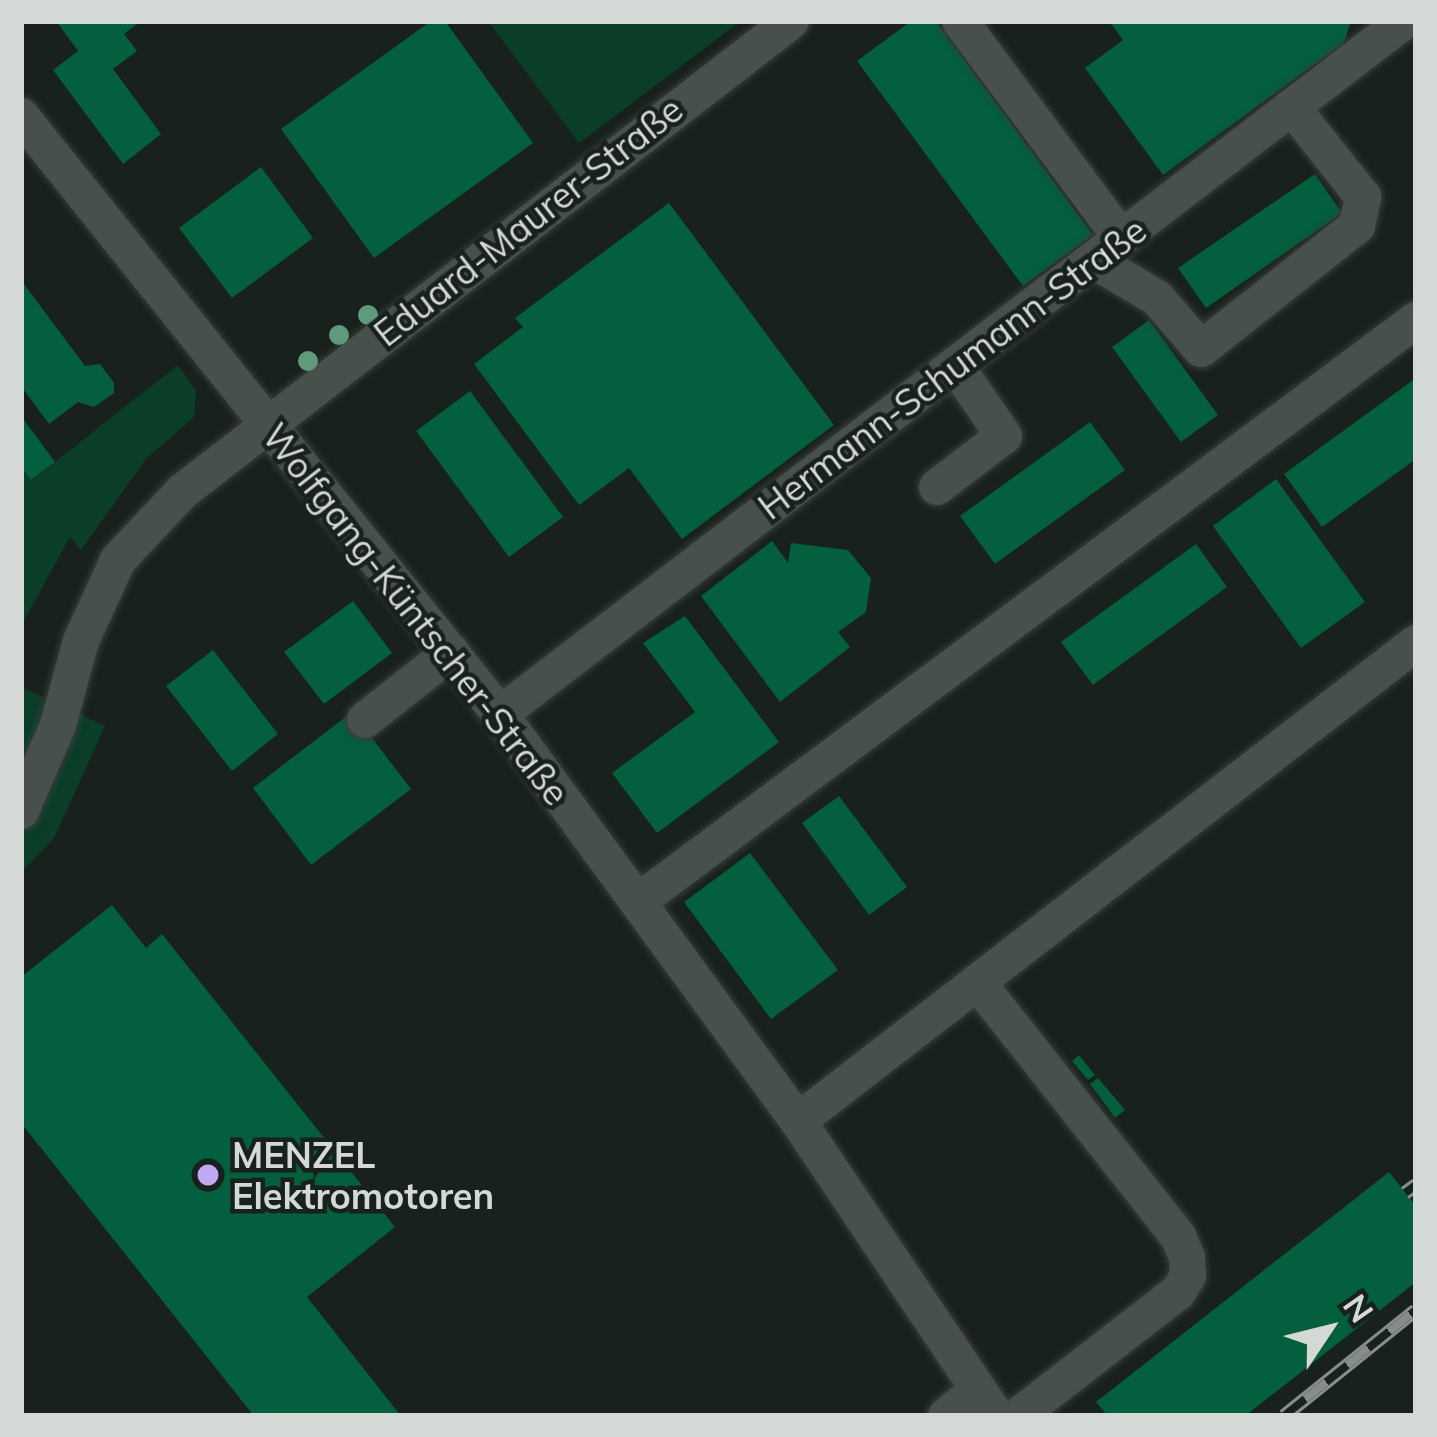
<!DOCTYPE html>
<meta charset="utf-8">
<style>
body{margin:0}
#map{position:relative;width:1437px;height:1437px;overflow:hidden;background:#19211c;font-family:Mulish,sans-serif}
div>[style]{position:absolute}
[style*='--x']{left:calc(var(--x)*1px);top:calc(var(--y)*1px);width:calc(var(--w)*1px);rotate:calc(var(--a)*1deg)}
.green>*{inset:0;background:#0a3e29}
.building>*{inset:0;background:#035f3e}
.roads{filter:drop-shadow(0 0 3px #373c39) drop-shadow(0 0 3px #373c39)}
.minor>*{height:36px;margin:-18px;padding:0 18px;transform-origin:18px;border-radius:18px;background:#47504b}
.rail>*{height:14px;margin-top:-7px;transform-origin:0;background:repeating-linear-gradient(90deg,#19211c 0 27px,#878d8a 0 54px);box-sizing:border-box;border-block:3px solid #878d8a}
.trees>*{width:20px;height:20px;margin:-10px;border-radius:50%;background:#5f9a7c}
.dots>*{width:33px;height:33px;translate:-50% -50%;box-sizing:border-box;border:6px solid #19211c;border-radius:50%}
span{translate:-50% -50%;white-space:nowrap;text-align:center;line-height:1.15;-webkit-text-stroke:9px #19211c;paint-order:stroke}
.street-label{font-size:36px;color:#d4d9d6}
.poi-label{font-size:36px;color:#d4d9d6;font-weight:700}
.left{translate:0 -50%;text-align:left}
.frame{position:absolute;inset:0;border:24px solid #d4d9d6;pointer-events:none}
.north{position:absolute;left:1269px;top:1269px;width:120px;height:120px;-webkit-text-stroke:9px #19211c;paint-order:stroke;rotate:55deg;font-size:33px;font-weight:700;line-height:48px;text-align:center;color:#d4d9d6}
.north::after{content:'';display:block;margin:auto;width:42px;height:54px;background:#d4d9d6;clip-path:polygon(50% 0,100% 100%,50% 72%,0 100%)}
</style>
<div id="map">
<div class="green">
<i style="clip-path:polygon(488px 21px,741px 21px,579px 143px)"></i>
<i style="clip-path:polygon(178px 365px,196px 391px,194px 417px,145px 460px,81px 550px,70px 537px,21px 626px,21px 467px,32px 480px)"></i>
<i style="clip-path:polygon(21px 687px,105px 726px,54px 838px,21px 872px)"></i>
</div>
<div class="building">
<i style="clip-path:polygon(56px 21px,141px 21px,124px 34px,137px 51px,113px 69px,161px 134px,123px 164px,53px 70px,78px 51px)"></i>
<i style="clip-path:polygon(431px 21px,445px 21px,533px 143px,374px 258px,281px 129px)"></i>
<i style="clip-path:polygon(911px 21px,936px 21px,1093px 235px,1023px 286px,857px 61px)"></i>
<i style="clip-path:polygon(1109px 21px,1351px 21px,1344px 43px,1163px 175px,1085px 68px,1123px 40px)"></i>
<i style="clip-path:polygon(261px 167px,313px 238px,232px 298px,179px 228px)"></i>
<i style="clip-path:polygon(1315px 174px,1342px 213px,1206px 308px,1178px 268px)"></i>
<i style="clip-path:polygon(669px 203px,834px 425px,682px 539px,629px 468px,579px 505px,474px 364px,523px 327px,515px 318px)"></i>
<i style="clip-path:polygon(21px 280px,85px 366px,100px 364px,114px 383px,114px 393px,94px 407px,78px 402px,49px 424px,21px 386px)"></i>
<i style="clip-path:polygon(1149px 320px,1218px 415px,1181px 442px,1112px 347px)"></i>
<i style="clip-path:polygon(1416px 378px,1416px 459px,1322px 527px,1284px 474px)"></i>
<i style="clip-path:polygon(470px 391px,563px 517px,509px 557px,416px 431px)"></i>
<i style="clip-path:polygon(21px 416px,55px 462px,31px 480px,21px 467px)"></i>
<i style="clip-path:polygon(1090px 422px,1125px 470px,995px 564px,960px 516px)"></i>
<i style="clip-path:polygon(1276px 479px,1365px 602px,1301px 648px,1213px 526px)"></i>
<i style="clip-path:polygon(772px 541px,788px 563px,791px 543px,848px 550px,871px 578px,866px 612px,838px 632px,850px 647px,780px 702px,701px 596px)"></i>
<i style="clip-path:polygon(1196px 544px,1227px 587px,1093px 685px,1061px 642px)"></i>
<i style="clip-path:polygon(353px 601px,392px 653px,324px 704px,284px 652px)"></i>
<i style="clip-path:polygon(685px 616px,779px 742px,657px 833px,612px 773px,695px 712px,643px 643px)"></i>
<i style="clip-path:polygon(213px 650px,278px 734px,232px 771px,166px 686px)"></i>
<i style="clip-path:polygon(352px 712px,411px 789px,311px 865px,253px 788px)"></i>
<i style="clip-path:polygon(839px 796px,907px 887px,869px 915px,802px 823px)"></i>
<i style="clip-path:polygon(750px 853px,838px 970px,771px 1019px,684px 902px)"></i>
<i style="clip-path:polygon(112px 905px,146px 948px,162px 934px,395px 1227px,307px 1297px,401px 1416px,254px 1416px,21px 1123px,21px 977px)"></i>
<i style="clip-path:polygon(1079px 1055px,1095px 1075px,1088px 1080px,1072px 1061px)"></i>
<i style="clip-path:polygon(1098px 1078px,1125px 1110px,1115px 1118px,1090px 1084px)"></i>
<i style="clip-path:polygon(1389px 1172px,1416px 1206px,1416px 1282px,1245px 1416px,1108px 1416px,1096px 1402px)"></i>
</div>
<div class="roads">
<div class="minor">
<i style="--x:960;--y:21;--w:270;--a:53.4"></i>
<i style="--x:21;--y:116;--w:766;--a:51.31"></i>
<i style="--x:500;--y:714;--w:504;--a:53.79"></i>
<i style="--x:798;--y:1121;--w:355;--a:56.1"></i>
<i style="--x:1093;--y:260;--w:74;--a:30.7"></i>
<i style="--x:1157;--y:298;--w:67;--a:49.2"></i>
<i style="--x:1201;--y:349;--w:199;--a:-38.3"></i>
<i style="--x:1357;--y:226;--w:30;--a:-78"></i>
<i style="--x:1363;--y:197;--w:115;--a:-128.3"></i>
<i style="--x:937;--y:487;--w:84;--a:-37.3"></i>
<i style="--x:1004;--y:436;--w:86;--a:-124.6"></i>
<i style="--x:500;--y:714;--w:1139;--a:-37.47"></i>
<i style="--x:365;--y:720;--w:110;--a:-38.3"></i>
<i style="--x:21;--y:811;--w:94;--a:-66.7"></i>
<i style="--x:58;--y:725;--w:87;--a:-74.7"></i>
<i style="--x:81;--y:641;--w:89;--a:-65.4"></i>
<i style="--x:118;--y:560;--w:95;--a:-46.7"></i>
<i style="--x:183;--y:491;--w:768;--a:-37.7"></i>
<i style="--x:639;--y:901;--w:970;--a:-36.79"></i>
<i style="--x:978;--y:983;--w:323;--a:51.7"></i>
<i style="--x:1178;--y:1236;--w:23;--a:67"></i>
<i style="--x:1187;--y:1257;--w:19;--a:87"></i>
<i style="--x:1188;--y:1276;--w:19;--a:122"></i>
<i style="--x:1178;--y:1292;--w:202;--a:142.2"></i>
<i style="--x:798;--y:1121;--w:781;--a:-37.72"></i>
<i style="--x:946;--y:1416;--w:40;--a:-39"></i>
</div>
</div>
<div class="rail">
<i style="--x:1405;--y:1193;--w:14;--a:-36"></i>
<i style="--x:1284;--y:1416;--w:169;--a:-38.8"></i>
</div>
<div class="trees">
<i style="left:368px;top:315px"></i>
<i style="left:339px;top:335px"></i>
<i style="left:308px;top:361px"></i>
</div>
<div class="dots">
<i style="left:208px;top:1175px;background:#c1a8f3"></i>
</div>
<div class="street-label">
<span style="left:528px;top:221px;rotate:-38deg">Eduard-Maurer-Straße</span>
<span style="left:952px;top:368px;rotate:-37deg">Hermann-Schumann-Straße</span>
<span style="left:416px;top:614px;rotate:52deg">Wolfgang-Küntscher-Straße</span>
</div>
<div class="poi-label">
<span class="left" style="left:232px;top:1175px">MENZEL<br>Elektromotoren</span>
</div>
<div class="frame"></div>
<div class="north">N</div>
</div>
